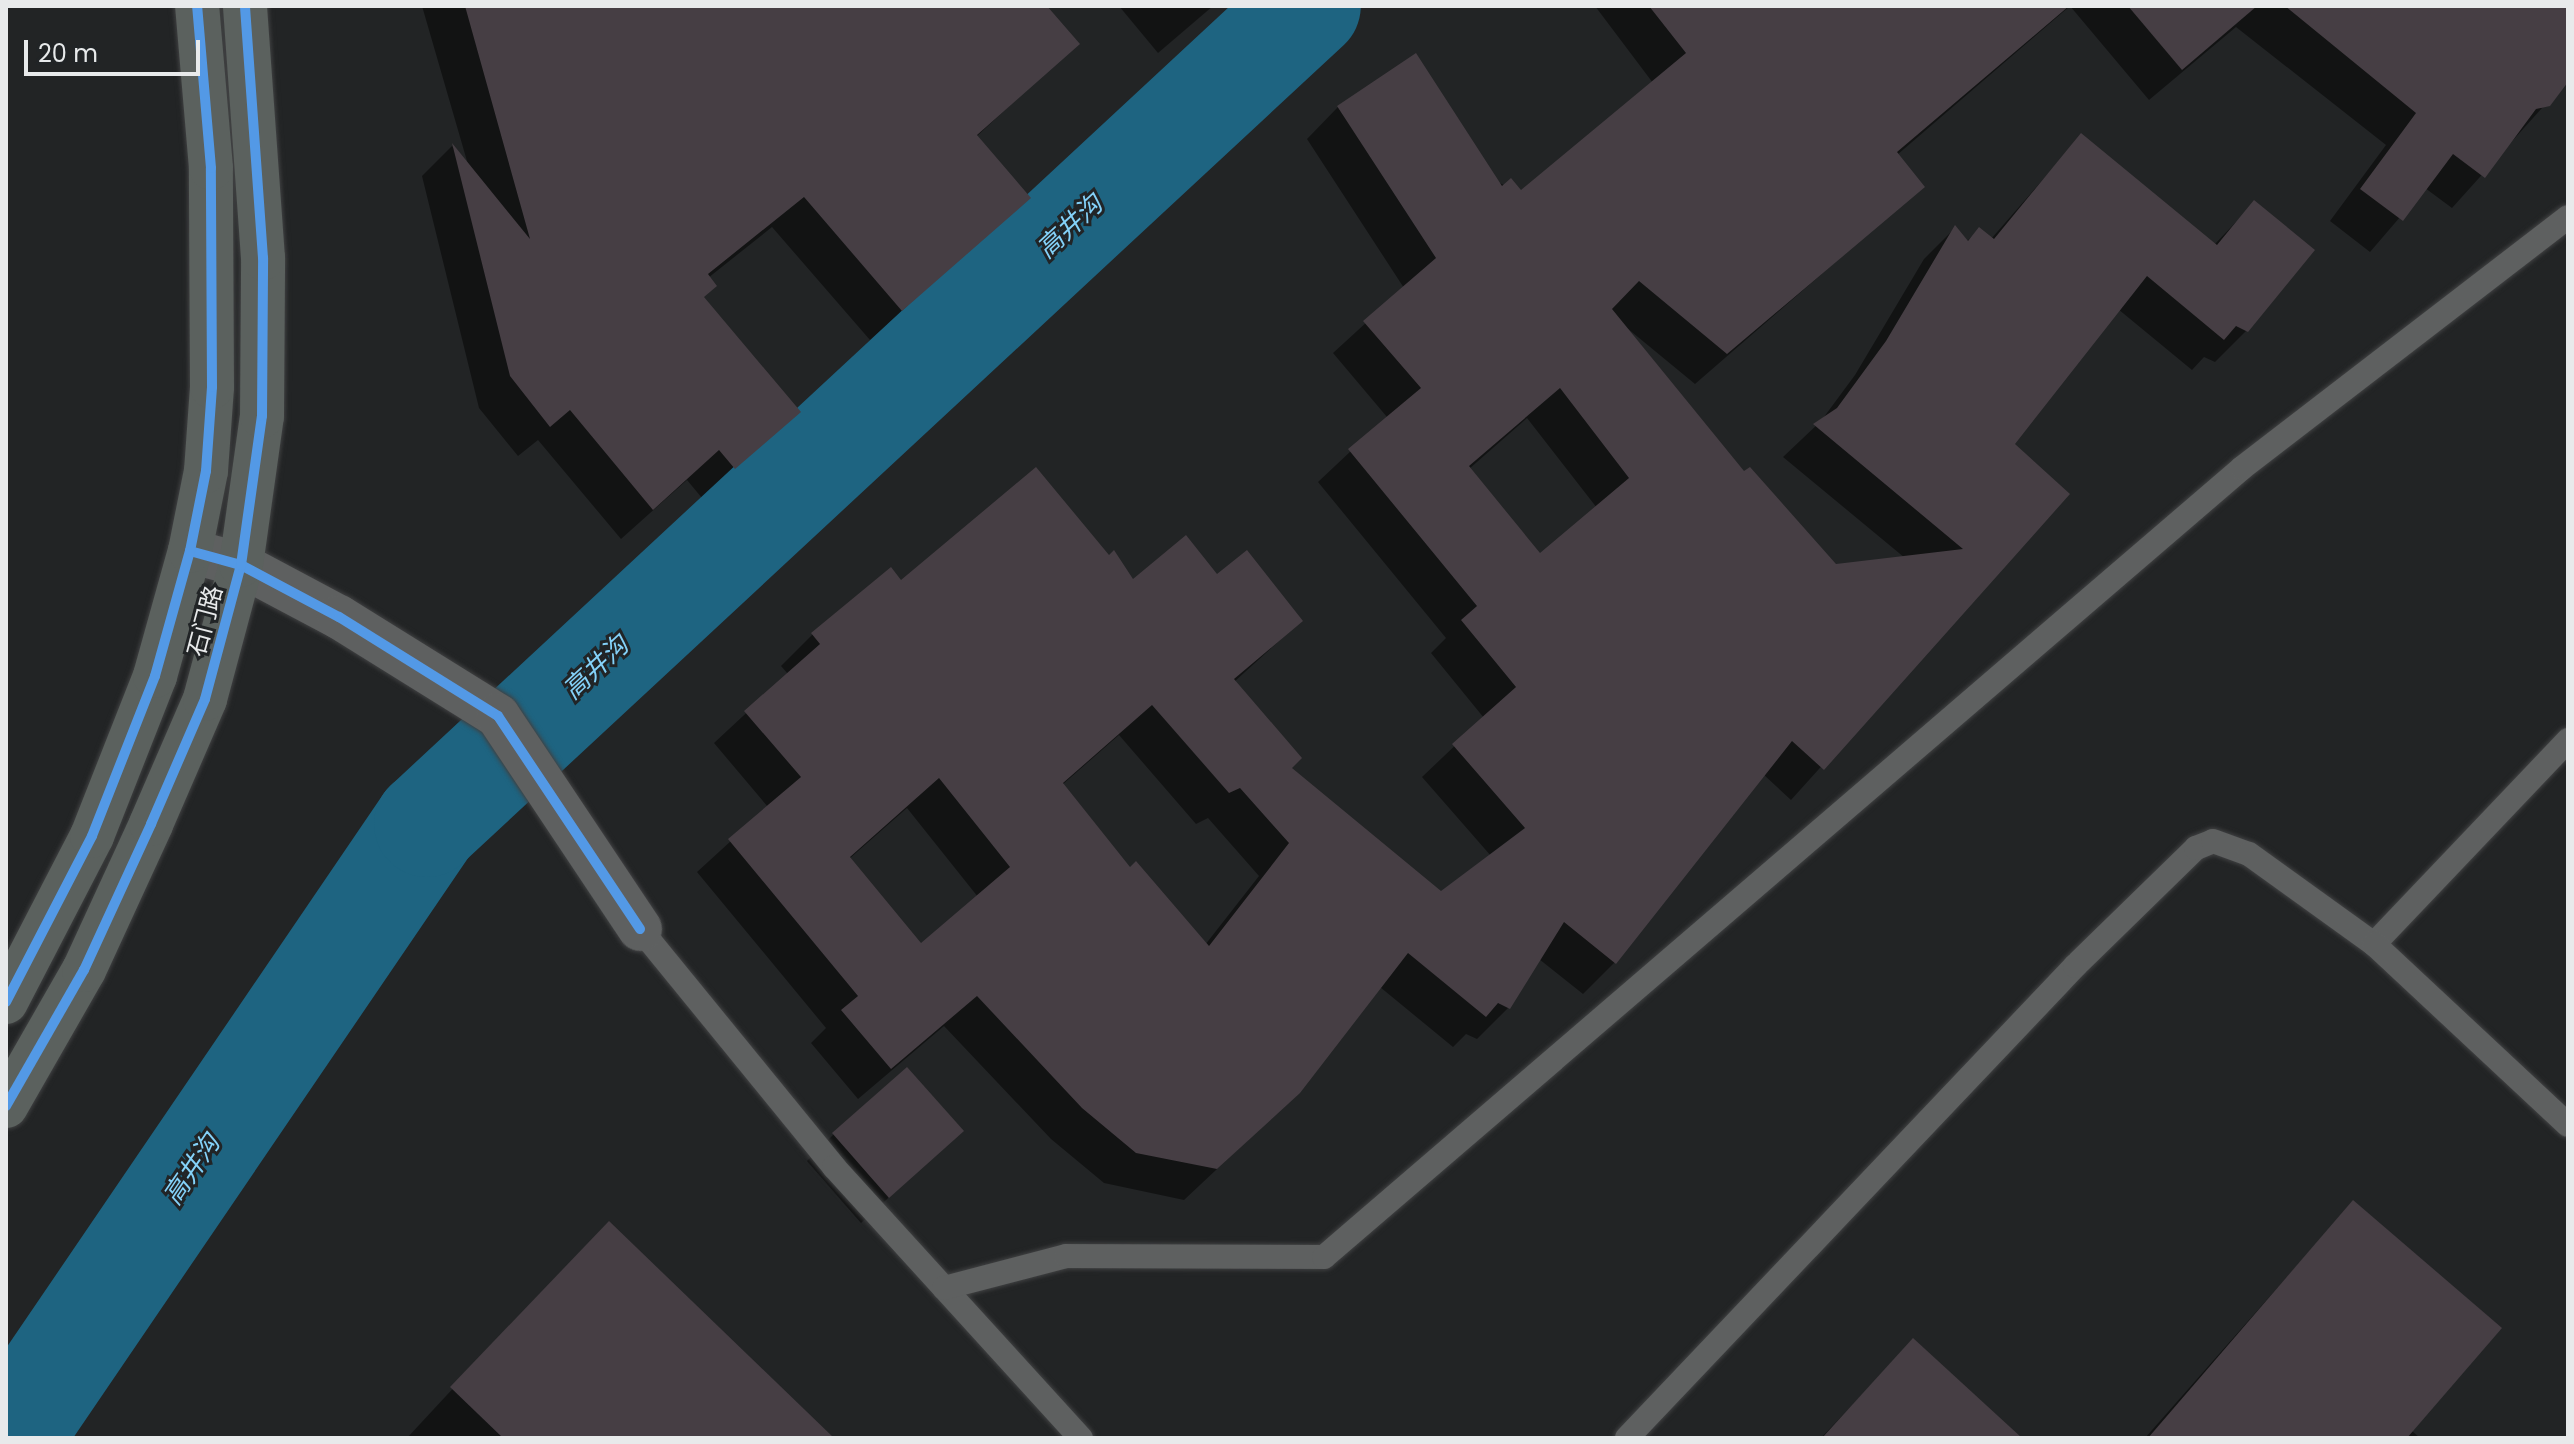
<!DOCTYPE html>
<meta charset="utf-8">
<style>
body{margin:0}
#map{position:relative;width:2574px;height:1444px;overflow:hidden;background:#222425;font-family:Poppins,"Noto Sans SC",sans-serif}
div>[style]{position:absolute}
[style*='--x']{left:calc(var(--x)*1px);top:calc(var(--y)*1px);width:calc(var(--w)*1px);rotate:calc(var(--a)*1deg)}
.shadow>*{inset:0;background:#0007}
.river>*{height:106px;margin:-53px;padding:0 53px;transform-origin:53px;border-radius:53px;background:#1e6481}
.building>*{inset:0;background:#463e44}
.roads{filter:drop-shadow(0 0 2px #404142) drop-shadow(0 0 2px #404142)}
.service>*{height:24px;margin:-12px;padding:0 12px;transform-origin:12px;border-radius:12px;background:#5e6060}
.minor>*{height:44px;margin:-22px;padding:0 22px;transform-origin:22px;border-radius:22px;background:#5e6060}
.trunk>*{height:44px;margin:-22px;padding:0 22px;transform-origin:22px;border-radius:22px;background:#5b615e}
.cycleway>*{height:10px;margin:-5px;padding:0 5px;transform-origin:5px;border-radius:5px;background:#5399e6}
span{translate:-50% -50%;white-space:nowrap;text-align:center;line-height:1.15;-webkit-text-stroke:6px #212426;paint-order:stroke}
.street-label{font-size:24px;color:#e8eaeb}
.water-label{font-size:26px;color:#84d2f9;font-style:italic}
.frame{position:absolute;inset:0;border:8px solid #e8eaeb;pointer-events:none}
.scale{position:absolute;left:24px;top:40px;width:176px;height:36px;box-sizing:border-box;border:4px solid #e8eaeb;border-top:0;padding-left:10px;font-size:24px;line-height:28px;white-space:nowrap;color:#e8eaeb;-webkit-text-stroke:6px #212426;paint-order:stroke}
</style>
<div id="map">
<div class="shadow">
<i style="clip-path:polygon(422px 6px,1044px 6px,1077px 43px,976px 137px,1028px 198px,870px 340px,772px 227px,708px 278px,702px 298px,799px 412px,702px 498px,687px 480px,621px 539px,538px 440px,518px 456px,479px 408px,422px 176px,452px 146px,469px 168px)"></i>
<i style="clip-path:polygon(1119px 6px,1213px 6px,1158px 53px)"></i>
<i style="clip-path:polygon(evenodd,1595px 6px,2568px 6px,2568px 79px,2452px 208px,2425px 188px,2370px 252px,2330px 221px,2386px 145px,2236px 27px,2149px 100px,2070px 6px,1897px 155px,1922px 187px,1695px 384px,1627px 328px,1744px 473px,1835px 566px,1905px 558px,1783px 457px,1821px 421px,1855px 375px,1924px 259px,1955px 228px,1966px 242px,1979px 230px,1991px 239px,2081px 136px,2214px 245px,2254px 203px,2247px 330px,2215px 362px,2204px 357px,2192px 370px,2118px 309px,2013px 445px,2067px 494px,1791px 800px,1763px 774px,1614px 963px,1583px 994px,1539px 959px,1508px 1008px,1477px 1039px,1466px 1034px,1453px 1047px,1380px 987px,1265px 1124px,1184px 1200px,1104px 1183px,1051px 1139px,944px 1026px,858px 1099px,811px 1043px,826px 1028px,697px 872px,768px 807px,714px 743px,788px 674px,781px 666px,813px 634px,901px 583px,1109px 558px,1132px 582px,1217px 577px,1301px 621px,1234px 682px,1289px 768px,1441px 894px,1491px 856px,1422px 777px,1484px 718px,1431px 653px,1446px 638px,1318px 482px,1387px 417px,1333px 353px,1404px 288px,1307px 139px,1338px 107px,1521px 193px,1653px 83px,1595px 6px,1527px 418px,1597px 508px,1540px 556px,1469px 469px,1527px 418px,1595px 6px,1119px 735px,1196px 824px,1208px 818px,1259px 876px,1205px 945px,1129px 869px,1062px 785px,1119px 735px,1595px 6px,907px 808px,978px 897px,921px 945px,849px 859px,907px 808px)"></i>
<i style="clip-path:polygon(961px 1131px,861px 1223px,807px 1161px,834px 1134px)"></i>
<i style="clip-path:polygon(2353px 1202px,2411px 1430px,2420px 1438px,2145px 1438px)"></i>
<i style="clip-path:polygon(562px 1271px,831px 1438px,407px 1438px)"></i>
<i style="clip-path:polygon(1913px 1341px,2019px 1438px,1821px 1438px)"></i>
</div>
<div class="river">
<i style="--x:9;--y:1438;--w:743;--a:-55.75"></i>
<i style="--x:427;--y:824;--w:1202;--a:-42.88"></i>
</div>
<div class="building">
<i style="clip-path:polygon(465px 6px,1047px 6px,1080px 44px,977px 135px,1031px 198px,902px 311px,804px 197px,708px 274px,717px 286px,704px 297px,801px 412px,735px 469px,719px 450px,653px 510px,570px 410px,550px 427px,510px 376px,452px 143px,530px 239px)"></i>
<i style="clip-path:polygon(evenodd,1649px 6px,2069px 6px,1897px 152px,1925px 187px,1727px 354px,1639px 281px,1612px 309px,1744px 471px,1750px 467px,1836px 564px,1963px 549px,1813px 424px,1837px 408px,1886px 341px,1955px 225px,1968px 241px,1979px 227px,1994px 239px,2081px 133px,2217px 245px,2254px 200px,2315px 250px,2248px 332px,2236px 326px,2224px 340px,2147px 276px,2015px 444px,2070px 494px,1824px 770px,1792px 741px,1616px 964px,1564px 922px,1510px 1009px,1498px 1003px,1486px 1017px,1408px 953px,1300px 1093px,1217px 1169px,1136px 1153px,1082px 1108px,977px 996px,891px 1069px,841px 1010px,858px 996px,728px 839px,801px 777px,744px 711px,820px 644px,811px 633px,891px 567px,901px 580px,1036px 467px,1109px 555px,1114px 550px,1133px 579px,1186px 535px,1217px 574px,1247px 550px,1303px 621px,1234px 679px,1302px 758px,1292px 768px,1441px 891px,1525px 828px,1452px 744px,1516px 687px,1461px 620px,1477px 606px,1348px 449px,1421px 388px,1363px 321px,1436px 258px,1337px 106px,1416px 53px,1502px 186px,1511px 178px,1521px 190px,1686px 53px,1649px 6px,1560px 388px,1629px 478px,1540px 553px,1469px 466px,1560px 388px,1649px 6px,1152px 705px,1229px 793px,1240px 788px,1289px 843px,1209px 946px,1136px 861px,1130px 867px,1063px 783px,1152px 705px,1649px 6px,939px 778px,1010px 867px,921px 943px,850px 857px,939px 778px)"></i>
<i style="clip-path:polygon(2128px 6px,2257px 6px,2182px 70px)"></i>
<i style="clip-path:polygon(2285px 6px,2568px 6px,2568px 82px,2550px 106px,2536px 109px,2485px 178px,2453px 154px,2403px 221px,2360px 189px,2416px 113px)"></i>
<i style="clip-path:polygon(907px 1067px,964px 1131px,889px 1198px,832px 1133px)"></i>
<i style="clip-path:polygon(2353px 1200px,2502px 1328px,2407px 1438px,2148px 1438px)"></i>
<i style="clip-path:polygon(609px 1221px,834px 1438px,503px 1438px,450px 1387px)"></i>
<i style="clip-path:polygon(1913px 1338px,2022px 1438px,1822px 1438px)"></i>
</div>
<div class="roads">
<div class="service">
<i style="--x:640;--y:929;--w:307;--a:50.8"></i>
<i style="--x:834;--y:1167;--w:367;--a:47.7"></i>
<i style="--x:2374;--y:944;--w:282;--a:-46.4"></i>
<i style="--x:944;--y:1288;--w:126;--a:-14.7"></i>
<i style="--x:1066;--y:1256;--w:258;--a:0.2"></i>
<i style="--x:1324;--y:1257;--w:1210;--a:-40.68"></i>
<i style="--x:2242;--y:468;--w:411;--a:-37.6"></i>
<i style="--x:1627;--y:1438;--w:651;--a:-46.49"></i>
<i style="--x:2075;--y:966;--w:169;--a:-44.3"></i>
<i style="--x:2196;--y:848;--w:18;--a:-22"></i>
<i style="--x:2213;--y:841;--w:38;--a:20"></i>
<i style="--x:2249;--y:854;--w:154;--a:35.8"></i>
<i style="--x:2374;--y:944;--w:265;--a:43"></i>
</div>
<div class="minor">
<i style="--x:190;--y:551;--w:53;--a:15.4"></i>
<i style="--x:241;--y:565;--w:111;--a:28"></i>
<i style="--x:339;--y:617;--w:187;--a:31.9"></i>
<i style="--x:498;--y:716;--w:256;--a:56.3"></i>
</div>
<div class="trunk">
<i style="--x:6;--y:1002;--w:187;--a:-62.6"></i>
<i style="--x:92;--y:836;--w:172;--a:-68.5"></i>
<i style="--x:155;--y:676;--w:130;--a:-74.4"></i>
<i style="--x:190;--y:551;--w:82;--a:-78.7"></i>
<i style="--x:206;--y:471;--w:84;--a:-85.9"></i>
<i style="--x:212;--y:387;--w:219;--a:-90.3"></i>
<i style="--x:211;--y:168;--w:163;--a:-94.9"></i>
<i style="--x:6;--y:1106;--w:157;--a:-60.2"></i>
<i style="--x:84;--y:970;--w:161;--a:-65.3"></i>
<i style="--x:151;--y:824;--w:136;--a:-66.6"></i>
<i style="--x:205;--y:699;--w:139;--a:-75"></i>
<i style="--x:241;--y:565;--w:150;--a:-82"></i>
<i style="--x:262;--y:416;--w:158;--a:-89.6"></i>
<i style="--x:263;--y:258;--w:253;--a:-94.1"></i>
</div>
</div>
<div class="cycleway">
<i style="--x:190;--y:551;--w:53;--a:15.4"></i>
<i style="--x:241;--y:565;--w:111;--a:28"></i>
<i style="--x:339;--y:617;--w:187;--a:31.9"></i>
<i style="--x:498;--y:716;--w:256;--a:56.3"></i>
<i style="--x:6;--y:1002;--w:187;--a:-62.6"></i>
<i style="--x:92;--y:836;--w:172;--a:-68.5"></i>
<i style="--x:155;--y:676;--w:130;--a:-74.4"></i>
<i style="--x:190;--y:551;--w:82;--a:-78.7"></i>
<i style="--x:206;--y:471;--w:84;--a:-85.9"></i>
<i style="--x:212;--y:387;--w:219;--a:-90.3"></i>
<i style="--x:211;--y:168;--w:163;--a:-94.9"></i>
<i style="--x:6;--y:1106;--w:157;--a:-60.2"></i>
<i style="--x:84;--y:970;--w:161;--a:-65.3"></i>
<i style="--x:151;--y:824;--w:136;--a:-66.6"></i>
<i style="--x:205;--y:699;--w:139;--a:-75"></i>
<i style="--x:241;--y:565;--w:150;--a:-82"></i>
<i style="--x:262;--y:416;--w:158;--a:-89.6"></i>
<i style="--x:263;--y:258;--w:253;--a:-94.1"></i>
</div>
<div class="street-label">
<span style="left:205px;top:621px;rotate:-75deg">石门路</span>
</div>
<div class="water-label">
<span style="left:1070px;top:227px;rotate:-43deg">高井沟</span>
<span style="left:596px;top:668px;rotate:-43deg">高井沟</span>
<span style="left:192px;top:1170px;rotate:-56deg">高井沟</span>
</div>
<div class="frame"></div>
<div class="scale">20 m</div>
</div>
